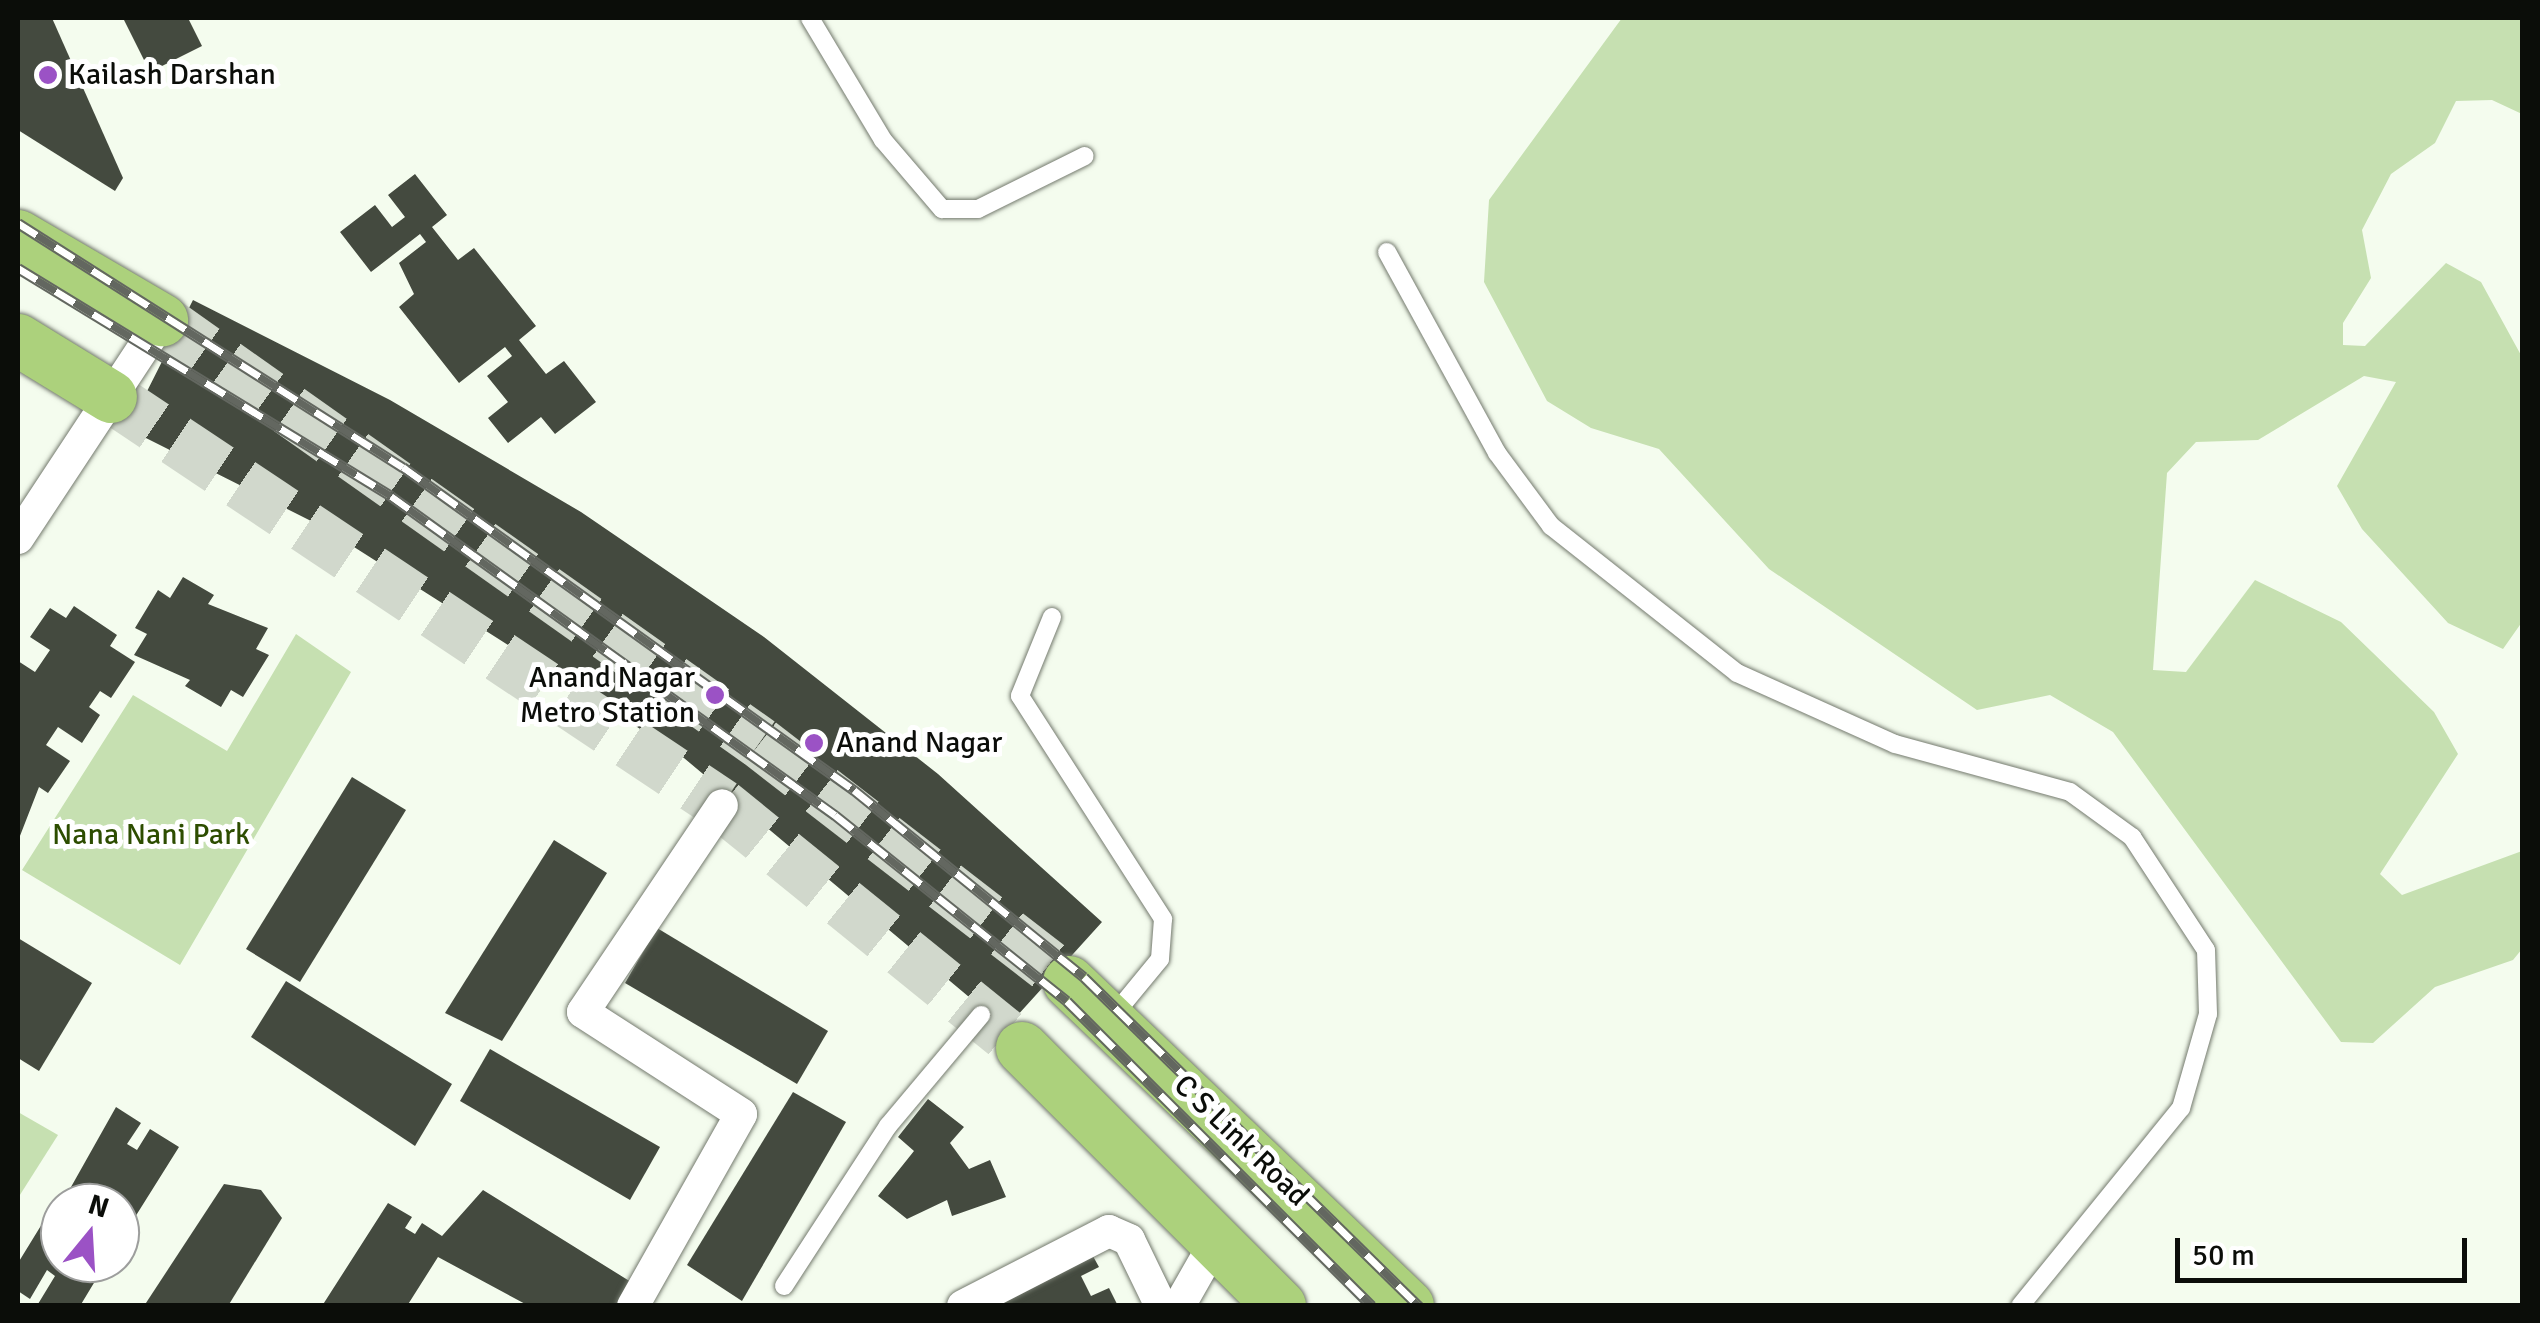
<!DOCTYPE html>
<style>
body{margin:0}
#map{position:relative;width:2540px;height:1323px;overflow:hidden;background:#f4fcee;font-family:Signika,sans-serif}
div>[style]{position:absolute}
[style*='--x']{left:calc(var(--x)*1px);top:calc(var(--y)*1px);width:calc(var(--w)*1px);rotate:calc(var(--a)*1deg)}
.green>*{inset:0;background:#c6e0b1}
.building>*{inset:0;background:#444a3f}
.primary-tunnel>*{height:52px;margin-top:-26px;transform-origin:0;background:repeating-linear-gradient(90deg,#d1d8cc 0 52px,transparent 0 78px)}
.roads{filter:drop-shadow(0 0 2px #747a6e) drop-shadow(0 0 2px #747a6e)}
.service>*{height:18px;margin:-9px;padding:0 9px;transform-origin:9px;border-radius:9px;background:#fff}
.minor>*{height:32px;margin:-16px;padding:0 16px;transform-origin:16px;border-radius:16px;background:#fff}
.primary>*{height:52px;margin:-26px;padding:0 26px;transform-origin:26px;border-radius:26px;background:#acd17c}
.rail>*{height:11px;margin-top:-5.5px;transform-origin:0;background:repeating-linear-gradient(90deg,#fff 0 22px,#636760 0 44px);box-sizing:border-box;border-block:2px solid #636760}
.dots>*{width:28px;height:28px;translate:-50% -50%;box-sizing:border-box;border:5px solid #fff;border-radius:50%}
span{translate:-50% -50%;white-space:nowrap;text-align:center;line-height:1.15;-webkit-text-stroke:10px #fff;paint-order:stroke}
.poi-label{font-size:30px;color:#0b0d09}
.left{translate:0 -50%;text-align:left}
.right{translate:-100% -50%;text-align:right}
.park-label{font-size:30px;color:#2d4d00}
.street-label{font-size:30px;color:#0b0d09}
.frame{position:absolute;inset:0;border:20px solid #0b0d09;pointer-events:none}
.north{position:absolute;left:40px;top:1183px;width:100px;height:100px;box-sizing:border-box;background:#fff;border:2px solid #9d9e9d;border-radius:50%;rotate:18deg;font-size:28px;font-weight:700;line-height:40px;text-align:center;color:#0b0d09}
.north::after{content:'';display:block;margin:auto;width:35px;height:45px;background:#9b52c5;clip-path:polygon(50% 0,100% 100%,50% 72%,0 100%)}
.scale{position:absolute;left:2175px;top:1238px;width:292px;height:45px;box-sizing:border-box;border:5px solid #0b0d09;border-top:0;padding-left:12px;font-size:30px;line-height:35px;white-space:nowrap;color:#0b0d09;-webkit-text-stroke:8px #fff;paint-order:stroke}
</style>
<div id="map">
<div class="green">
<i style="clip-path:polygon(1622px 18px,2522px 18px,2522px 114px,2492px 100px,2456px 101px,2435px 143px,2391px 174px,2362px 230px,2371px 278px,2343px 323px,2343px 345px,2365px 346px,2446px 263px,2481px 282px,2522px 357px,2522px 622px,2503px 649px,2448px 623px,2362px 529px,2337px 486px,2396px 382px,2364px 376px,2258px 440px,2196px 442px,2167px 473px,2153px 670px,2186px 672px,2255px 580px,2341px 622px,2434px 712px,2458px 754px,2380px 874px,2402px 895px,2522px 851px,2522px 949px,2513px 960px,2435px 987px,2373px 1043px,2341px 1042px,2113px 732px,2050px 695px,1977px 710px,1769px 569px,1659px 449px,1591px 428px,1547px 401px,1484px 282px,1489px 200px)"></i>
<i style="clip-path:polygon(296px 634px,351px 672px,180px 965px,22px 870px,133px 695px,227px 751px)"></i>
<i style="clip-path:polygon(18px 1112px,58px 1135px,18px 1198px)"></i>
</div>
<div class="building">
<i style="clip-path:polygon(20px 18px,52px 18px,123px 178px,115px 191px,18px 130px)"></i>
<i style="clip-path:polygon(123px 18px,188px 18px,202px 46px,150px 72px)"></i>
<i style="clip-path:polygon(415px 174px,447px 215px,432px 227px,458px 260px,474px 248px,536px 326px,519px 340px,546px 374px,564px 361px,596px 402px,555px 434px,541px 417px,508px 443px,488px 418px,508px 402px,487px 376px,512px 356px,505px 347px,459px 383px,399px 307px,414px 294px,399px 263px,426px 242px,420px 234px,371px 272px,340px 232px,375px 205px,392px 227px,405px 217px,388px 195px)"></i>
<i style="clip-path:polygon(193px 300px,390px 400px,581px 512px,764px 637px,938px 774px,1102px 922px,1006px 1028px,678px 753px,321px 526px,128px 429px)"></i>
<i style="clip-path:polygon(183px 577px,214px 595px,208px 604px,268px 628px,256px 649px,269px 655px,243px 697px,231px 690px,221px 707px,185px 686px,190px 680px,134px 655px,147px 634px,135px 628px,158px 590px,170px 598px)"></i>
<i style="clip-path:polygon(74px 606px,117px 635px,110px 646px,135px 662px,111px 698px,100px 691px,89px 707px,100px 715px,82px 743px,58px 727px,46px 745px,70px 761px,48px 793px,39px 787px,18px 841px,18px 661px,35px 672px,50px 650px,30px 637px,50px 608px,66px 618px)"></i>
<i style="clip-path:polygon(352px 777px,406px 810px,300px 982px,246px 949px)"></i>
<i style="clip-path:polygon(554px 840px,607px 873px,502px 1041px,445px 1013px)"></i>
<i style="clip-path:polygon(657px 928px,828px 1031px,797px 1084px,625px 983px)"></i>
<i style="clip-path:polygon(18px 938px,92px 983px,39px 1071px,18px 1058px)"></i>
<i style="clip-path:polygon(286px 981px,452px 1084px,415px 1146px,251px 1037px)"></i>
<i style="clip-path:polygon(490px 1049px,660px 1147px,630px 1200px,460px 1101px)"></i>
<i style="clip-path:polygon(793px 1092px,846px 1122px,742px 1301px,687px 1265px)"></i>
<i style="clip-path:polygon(928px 1099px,964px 1127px,950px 1143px,969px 1169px,990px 1160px,1006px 1197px,952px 1216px,947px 1200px,907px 1219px,878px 1196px,914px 1151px,898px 1137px)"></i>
<i style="clip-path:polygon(116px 1107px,141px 1123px,127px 1144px,137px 1150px,150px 1129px,179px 1147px,120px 1241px,120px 1203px,62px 1203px)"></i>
<i style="clip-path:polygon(224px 1184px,261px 1190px,282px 1218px,228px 1306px,144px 1306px)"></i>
<i style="clip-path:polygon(483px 1190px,631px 1282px,616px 1306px,529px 1306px,438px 1257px,407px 1306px,322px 1306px,388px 1203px,412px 1217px,405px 1228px,415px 1234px,422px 1223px,442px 1236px)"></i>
<i style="clip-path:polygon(53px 1206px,60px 1263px,106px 1263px,80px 1306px,38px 1304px,55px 1276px,47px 1270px,30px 1299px,18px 1291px,18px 1263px)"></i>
<i style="clip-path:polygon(1089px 1249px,1099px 1267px,1081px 1276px,1091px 1296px,1109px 1288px,1118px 1306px,975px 1306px)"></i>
</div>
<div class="primary-tunnel">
<i style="--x:162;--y:320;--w:732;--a:35.27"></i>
<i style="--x:760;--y:743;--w:391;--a:37.7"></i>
<i style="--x:111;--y:397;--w:735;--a:33.73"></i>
<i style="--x:722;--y:805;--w:386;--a:39"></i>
</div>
<div class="roads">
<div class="service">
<i style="--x:810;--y:18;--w:142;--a:59.1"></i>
<i style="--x:883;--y:140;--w:91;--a:49.5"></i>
<i style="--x:942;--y:209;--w:36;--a:0"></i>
<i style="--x:978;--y:209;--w:119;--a:-26.4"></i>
<i style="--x:1387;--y:252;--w:229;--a:61.3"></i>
<i style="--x:1497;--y:453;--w:91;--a:53.5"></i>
<i style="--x:1551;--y:526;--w:237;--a:38.3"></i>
<i style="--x:1737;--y:673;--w:173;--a:24.2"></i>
<i style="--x:1895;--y:744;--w:181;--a:15.3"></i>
<i style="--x:2070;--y:792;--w:77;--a:36"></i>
<i style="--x:2132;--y:837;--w:135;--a:56.8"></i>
<i style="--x:2206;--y:950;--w:64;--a:88.2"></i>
<i style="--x:2208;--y:1014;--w:98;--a:106"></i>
<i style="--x:2181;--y:1108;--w:255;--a:129.1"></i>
<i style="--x:1052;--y:617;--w:85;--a:112.1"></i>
<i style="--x:1020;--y:696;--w:265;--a:57.3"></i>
<i style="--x:1163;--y:919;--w:40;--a:94.3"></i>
<i style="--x:1160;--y:959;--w:74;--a:129.5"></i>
<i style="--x:784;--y:1286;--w:191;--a:-57"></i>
<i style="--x:888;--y:1126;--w:145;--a:-50"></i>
</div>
<div class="minor">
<i style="--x:18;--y:538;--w:261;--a:-56.6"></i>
<i style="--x:633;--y:1306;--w:220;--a:-60.6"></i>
<i style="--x:741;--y:1114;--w:188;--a:-147.2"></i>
<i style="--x:583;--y:1012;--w:249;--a:-56.1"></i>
<i style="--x:963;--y:1306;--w:164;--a:-27.2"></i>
<i style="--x:1109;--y:1231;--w:22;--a:24"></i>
<i style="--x:1129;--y:1240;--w:73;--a:64.1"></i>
<i style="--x:1179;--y:1306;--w:75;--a:-60.4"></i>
</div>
<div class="primary">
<i style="--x:18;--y:236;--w:167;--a:30.3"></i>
<i style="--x:18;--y:340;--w:109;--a:31.5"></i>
<i style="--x:1069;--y:982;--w:469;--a:43.7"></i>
<i style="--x:1022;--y:1048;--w:365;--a:45"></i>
</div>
</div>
<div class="rail">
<i style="--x:18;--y:223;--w:456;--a:32.4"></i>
<i style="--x:403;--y:467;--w:555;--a:35.61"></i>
<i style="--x:854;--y:790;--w:296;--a:39.1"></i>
<i style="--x:1084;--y:977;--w:470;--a:44.5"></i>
<i style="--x:18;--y:268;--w:437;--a:31.4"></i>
<i style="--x:391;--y:496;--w:547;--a:35.7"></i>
<i style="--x:835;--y:815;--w:297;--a:38.7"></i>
<i style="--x:1067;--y:1001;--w:431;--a:45"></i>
</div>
<div class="dots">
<i style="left:48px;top:75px;background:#9b52c5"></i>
<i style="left:715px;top:695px;background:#9b52c5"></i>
<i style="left:814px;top:743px;background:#9b52c5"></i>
</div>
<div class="poi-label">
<span class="left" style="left:68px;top:75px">Kailash Darshan</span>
<span class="right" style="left:695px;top:695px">Anand Nagar<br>Metro Station</span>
<span class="left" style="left:836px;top:743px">Anand Nagar</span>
</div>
<div class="park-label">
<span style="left:151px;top:835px">Nana Nani Park</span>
</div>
<div class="street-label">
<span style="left:1241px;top:1141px;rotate:44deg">C S Link Road</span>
</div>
<div class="frame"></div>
<div class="north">N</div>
<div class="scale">50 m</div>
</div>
